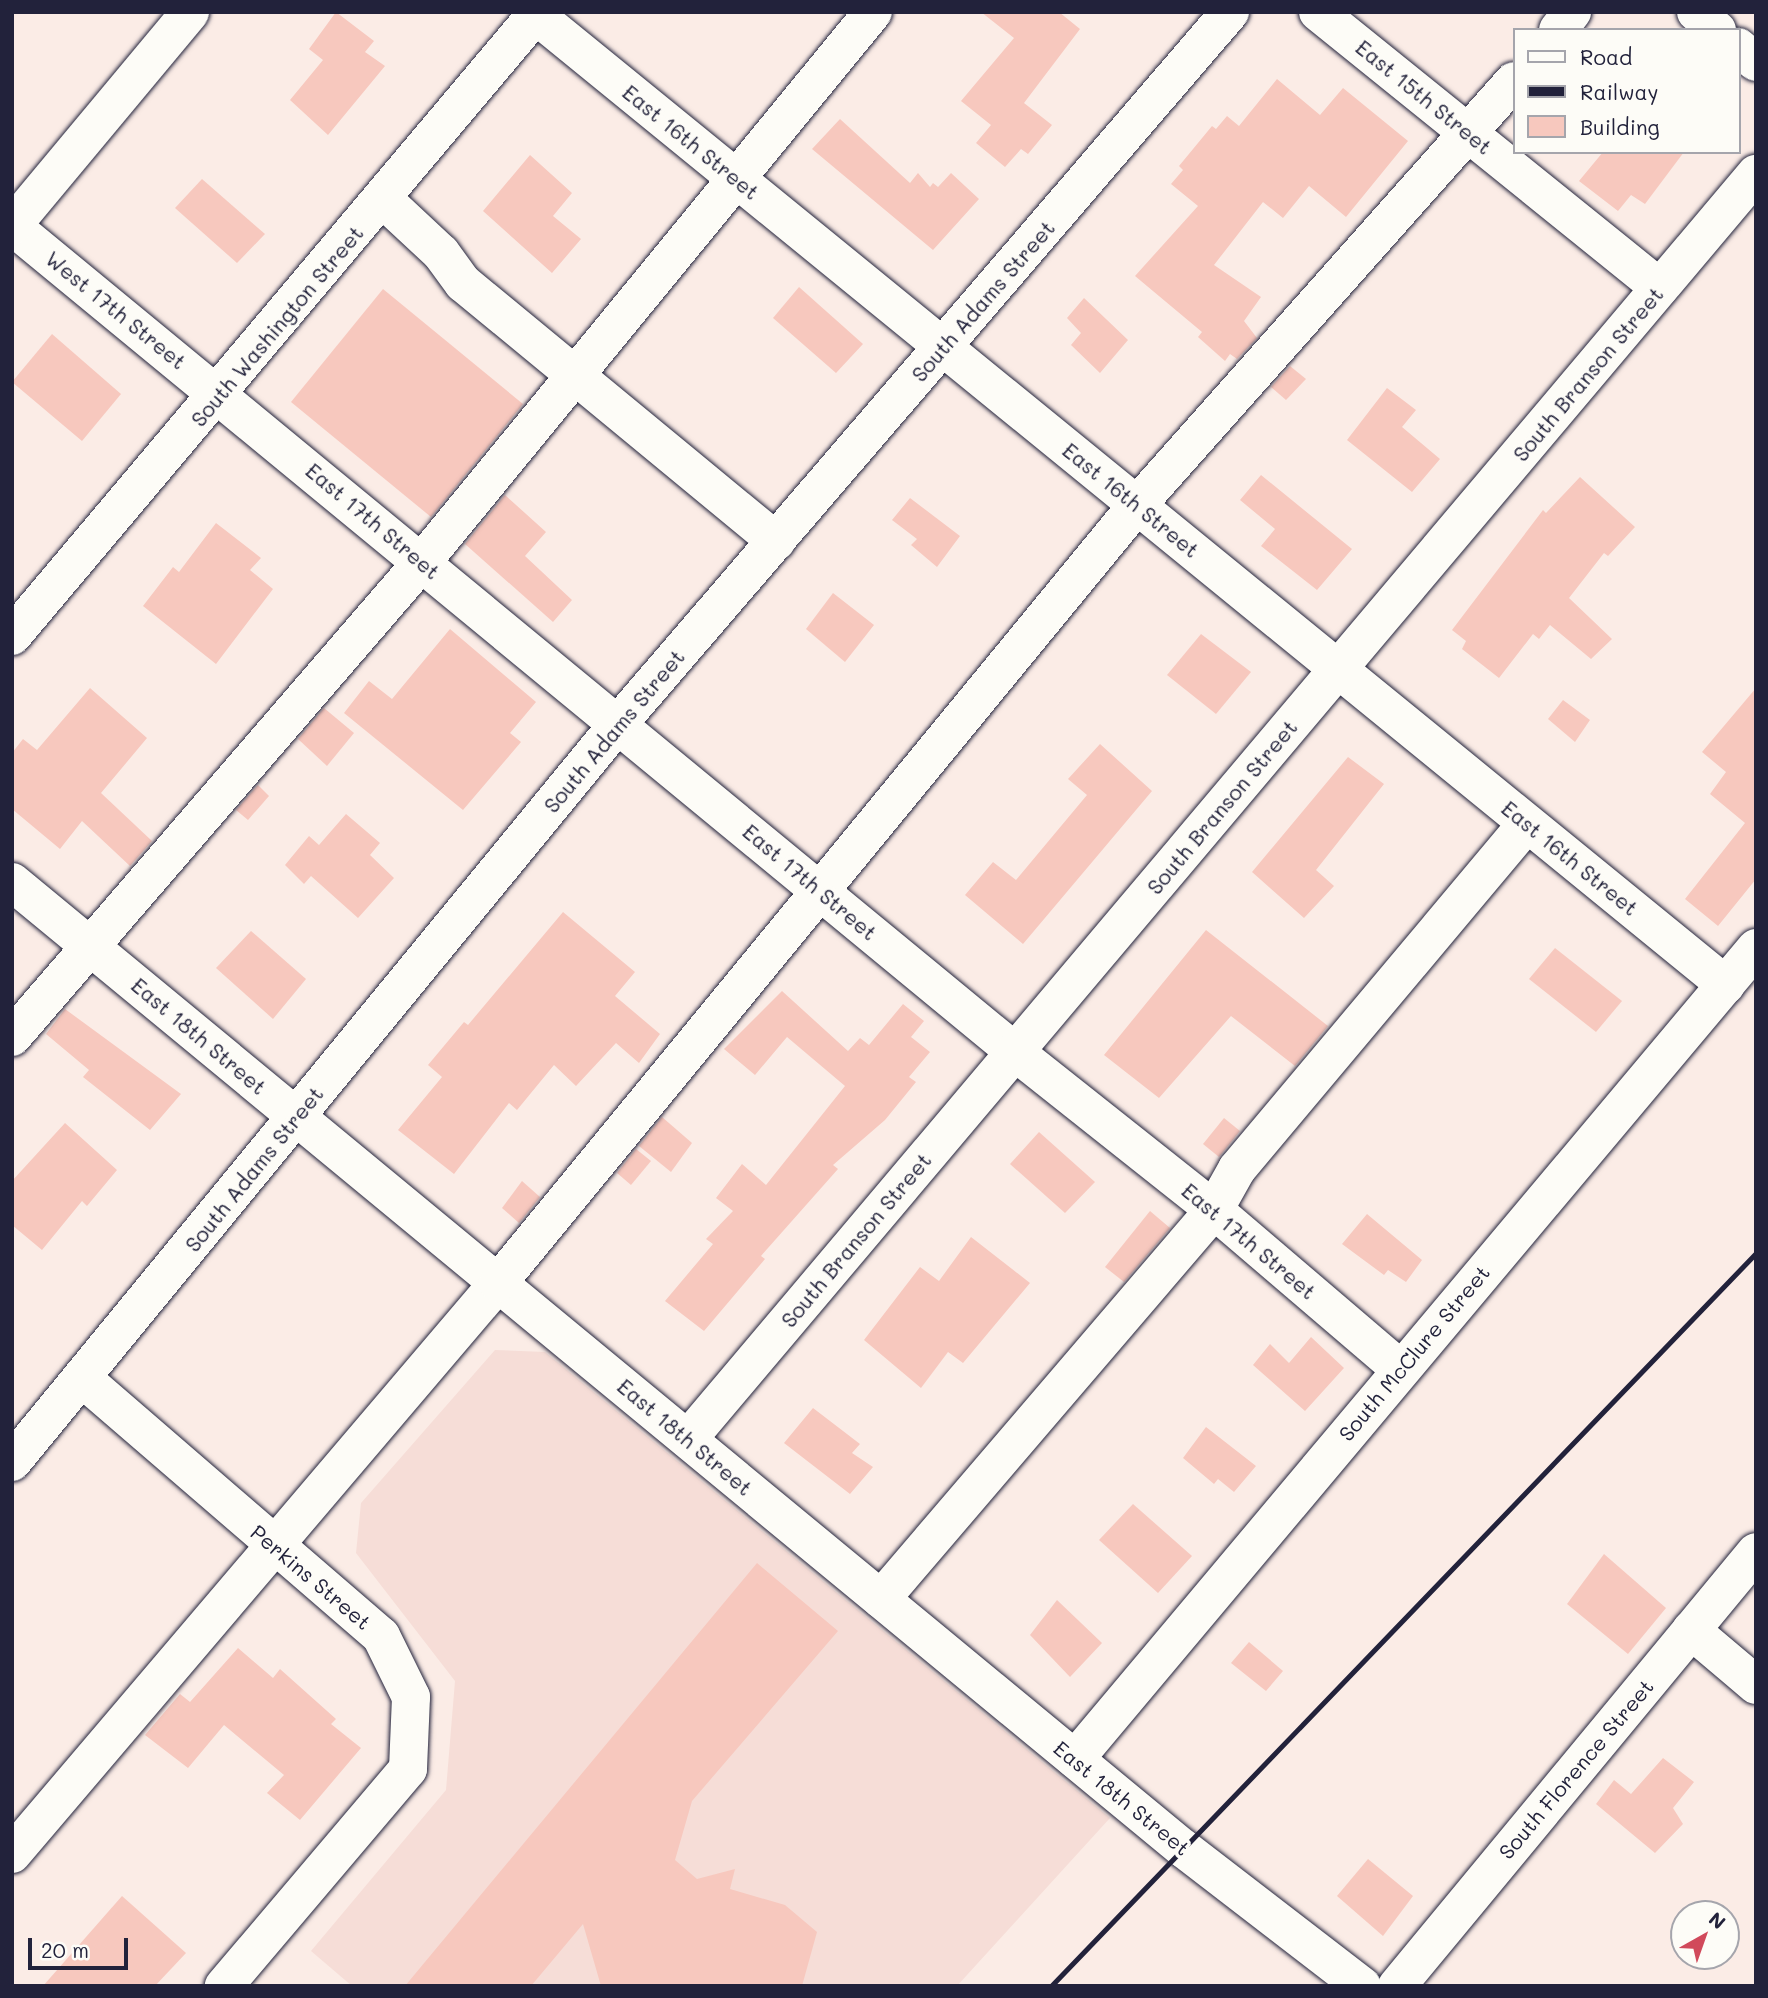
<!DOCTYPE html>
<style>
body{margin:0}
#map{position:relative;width:1768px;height:1998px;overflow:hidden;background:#fbece6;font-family:Mali,sans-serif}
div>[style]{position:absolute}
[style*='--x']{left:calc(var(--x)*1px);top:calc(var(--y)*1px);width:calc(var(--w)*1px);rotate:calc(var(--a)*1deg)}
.built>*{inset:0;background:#f6ddd7}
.building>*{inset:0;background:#f7c8be}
.roads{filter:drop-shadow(0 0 2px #22223b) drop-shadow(0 0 2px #22223b)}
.minor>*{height:38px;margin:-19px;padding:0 19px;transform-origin:19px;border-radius:19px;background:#fdfcf7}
.major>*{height:38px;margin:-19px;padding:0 19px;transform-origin:19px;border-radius:19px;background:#fdfcf7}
.rail>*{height:5px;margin:-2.5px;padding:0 2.5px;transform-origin:2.5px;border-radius:2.5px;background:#22223b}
span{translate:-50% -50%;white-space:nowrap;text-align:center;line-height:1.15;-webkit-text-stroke:7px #fdfcf7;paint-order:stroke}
.street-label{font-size:21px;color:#22223b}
.frame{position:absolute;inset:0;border:14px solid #22223b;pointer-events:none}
.legend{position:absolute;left:1513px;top:28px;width:228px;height:126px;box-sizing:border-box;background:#fdfcf7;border:2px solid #a5a5ac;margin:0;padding:9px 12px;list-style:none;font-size:21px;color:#22223b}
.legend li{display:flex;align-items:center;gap:14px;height:35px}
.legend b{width:35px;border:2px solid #a5a5ac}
.north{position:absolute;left:1670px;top:1900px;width:70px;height:70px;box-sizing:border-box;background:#fdfcf7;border:2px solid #a5a5ac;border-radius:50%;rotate:40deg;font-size:19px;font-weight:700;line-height:28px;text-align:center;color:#22223b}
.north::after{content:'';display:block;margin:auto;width:24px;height:32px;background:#d1495b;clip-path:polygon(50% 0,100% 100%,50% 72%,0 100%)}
.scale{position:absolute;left:28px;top:1938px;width:100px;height:32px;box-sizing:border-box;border:4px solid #22223b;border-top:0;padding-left:9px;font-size:21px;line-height:24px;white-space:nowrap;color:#22223b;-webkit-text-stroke:5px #fdfcf7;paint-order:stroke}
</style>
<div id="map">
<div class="built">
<i style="clip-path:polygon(495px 1350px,545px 1352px,1110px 1818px,957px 1986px,352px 1986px,311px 1951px,446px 1790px,455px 1681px,356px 1553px,361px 1503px)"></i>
</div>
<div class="building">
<i style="clip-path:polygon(336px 12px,374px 41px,365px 52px,385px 66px,328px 135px,290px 100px,323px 60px,309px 49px)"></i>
<i style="clip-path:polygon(981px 12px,1059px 12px,1080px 29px,1024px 103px,1052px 125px,1028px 154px,1021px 149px,1005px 167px,976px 143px,991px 125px,961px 101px,1014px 38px)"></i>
<i style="clip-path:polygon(1277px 79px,1320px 115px,1343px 88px,1408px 141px,1346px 217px,1309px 186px,1283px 218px,1263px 202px,1214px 265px,1261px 297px,1244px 321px,1257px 338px,1237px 359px,1230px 354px,1225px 361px,1198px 337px,1202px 332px,1135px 276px,1198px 206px,1171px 184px,1183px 170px,1179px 166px,1212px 126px,1216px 129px,1227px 116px,1239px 126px)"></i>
<i style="clip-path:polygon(840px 119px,910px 183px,918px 173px,930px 187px,933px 183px,938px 187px,951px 173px,979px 199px,933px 250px,812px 149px)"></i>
<i style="clip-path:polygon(1603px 152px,1684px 152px,1645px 204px,1631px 195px,1618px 211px,1579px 181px)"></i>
<i style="clip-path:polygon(530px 155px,572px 193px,553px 216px,581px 239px,552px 273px,483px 211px)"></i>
<i style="clip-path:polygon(202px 179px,265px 234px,237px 263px,175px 208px)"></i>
<i style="clip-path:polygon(799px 287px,863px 344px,836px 373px,773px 318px)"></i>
<i style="clip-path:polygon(383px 289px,523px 404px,431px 517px,291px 402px)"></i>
<i style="clip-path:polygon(1084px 298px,1128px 340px,1100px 373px,1071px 345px,1081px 333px,1067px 318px)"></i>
<i style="clip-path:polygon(52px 334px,121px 394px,82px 441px,12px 382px)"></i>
<i style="clip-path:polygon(1290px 366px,1306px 379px,1286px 400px,1271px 387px)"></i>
<i style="clip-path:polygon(1387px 388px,1416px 410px,1402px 427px,1440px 459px,1412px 492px,1347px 440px)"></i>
<i style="clip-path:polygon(1261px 475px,1352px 549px,1317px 590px,1261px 546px,1275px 529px,1240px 500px)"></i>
<i style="clip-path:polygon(1580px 477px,1635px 527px,1608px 556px,1604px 553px,1569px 598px,1612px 639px,1591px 659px,1550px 625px,1539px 639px,1533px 634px,1499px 678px,1462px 649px,1466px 641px,1452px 630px,1543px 510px,1546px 513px)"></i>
<i style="clip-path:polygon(505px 495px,546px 532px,525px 556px,572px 600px,553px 622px,465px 544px)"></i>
<i style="clip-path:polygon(910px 498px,960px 536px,937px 567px,911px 545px,917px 539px,892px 520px)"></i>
<i style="clip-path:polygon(216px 523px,261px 558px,250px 570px,273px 589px,216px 664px,143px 606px,173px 567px,179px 572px)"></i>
<i style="clip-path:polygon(833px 593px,874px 625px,845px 662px,806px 629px)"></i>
<i style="clip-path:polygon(450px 629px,536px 702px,510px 733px,521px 742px,463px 810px,344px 713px,369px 681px,392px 699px)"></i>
<i style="clip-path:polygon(1201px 634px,1251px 672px,1216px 714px,1167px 675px)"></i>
<i style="clip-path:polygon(90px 688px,147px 738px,101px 793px,152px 841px,130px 866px,82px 821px,60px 849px,12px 809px,12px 753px,23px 739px,37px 750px)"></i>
<i style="clip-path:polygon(1756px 688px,1756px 879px,1718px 926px,1685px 899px,1745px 823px,1710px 794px,1726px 772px,1702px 752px)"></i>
<i style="clip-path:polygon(1563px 700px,1590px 720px,1575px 742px,1548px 719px)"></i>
<i style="clip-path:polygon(324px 708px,354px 733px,327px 766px,298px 739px)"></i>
<i style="clip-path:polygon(1100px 744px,1152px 791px,1023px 944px,965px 895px,993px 862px,1016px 880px,1087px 795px,1068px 779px)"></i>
<i style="clip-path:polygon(1348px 757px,1384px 784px,1316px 870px,1334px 886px,1304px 918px,1252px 872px)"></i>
<i style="clip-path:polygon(258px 785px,269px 796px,248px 820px,236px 810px)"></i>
<i style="clip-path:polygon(346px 814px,380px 843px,370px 855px,394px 878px,358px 918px,311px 876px,304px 884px,285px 865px,309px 836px,319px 845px)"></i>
<i style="clip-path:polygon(563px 912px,635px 972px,615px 996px,660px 1034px,639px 1063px,616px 1043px,576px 1086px,554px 1065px,517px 1110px,509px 1103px,454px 1174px,398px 1130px,442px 1077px,428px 1065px,464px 1022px,468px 1025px)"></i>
<i style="clip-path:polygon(1206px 930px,1328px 1026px,1295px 1066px,1231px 1016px,1159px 1098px,1104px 1055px)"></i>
<i style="clip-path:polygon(251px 931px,306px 979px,273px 1019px,216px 968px)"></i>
<i style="clip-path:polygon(1555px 948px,1622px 1001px,1596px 1032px,1529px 979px)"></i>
<i style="clip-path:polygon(782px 991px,848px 1051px,860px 1038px,869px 1045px,903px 1004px,924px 1021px,911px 1037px,930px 1052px,909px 1077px,916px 1082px,885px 1120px,833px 1165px,838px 1169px,761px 1256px,765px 1259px,704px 1331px,665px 1301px,713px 1244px,706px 1239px,733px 1211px,716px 1198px,742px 1164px,766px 1185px,845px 1086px,787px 1037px,755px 1075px,724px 1049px)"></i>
<i style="clip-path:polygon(65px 1009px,181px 1094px,150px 1130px,83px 1077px,89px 1070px,46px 1034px)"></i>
<i style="clip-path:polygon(662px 1117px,692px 1143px,671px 1172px,639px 1146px)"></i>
<i style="clip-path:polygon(1224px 1118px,1240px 1131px,1219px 1157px,1203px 1144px)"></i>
<i style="clip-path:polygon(65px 1123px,117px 1170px,87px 1206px,82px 1201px,42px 1250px,12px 1225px,12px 1181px)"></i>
<i style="clip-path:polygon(1039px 1132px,1095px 1182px,1065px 1213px,1010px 1164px)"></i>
<i style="clip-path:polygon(636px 1149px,651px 1161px,631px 1185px,617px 1173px)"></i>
<i style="clip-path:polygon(522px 1181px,540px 1197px,519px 1223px,502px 1208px)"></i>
<i style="clip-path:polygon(1150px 1211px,1170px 1228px,1124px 1282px,1105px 1267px)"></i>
<i style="clip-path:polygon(1367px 1214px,1422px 1260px,1406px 1282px,1388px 1270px,1384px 1275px,1342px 1244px)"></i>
<i style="clip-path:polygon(971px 1237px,1030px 1283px,963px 1363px,948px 1352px,921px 1388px,864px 1340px,920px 1267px,939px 1281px)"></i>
<i style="clip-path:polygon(1311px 1337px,1344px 1368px,1305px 1411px,1253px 1365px,1270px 1344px,1289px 1363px)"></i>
<i style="clip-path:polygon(813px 1408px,860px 1444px,852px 1453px,873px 1467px,850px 1494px,784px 1443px)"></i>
<i style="clip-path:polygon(1206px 1427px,1256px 1466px,1234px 1492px,1218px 1479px,1214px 1484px,1183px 1458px)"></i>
<i style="clip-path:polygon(1133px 1504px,1192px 1556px,1158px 1593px,1099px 1540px)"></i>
<i style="clip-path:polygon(1604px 1554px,1666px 1608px,1628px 1654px,1567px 1604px)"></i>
<i style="clip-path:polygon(757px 1563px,838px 1631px,692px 1801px,675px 1860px,697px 1879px,735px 1869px,730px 1889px,785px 1905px,817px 1932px,802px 1986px,601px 1986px,583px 1924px,531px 1986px,405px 1986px)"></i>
<i style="clip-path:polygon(1057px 1600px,1102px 1643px,1070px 1677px,1030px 1635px)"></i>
<i style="clip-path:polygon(1249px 1642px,1283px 1671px,1266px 1691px,1231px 1663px)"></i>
<i style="clip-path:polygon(238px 1648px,273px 1678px,280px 1669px,336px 1719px,331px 1724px,361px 1748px,300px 1820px,267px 1793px,284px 1775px,224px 1725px,188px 1768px,145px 1735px,180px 1694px,190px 1702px)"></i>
<i style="clip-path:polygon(1663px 1758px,1694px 1782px,1673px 1808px,1683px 1824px,1655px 1853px,1596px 1804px,1614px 1780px,1631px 1794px)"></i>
<i style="clip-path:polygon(1368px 1859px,1413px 1896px,1383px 1936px,1337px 1896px)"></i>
<i style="clip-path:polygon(122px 1896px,186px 1953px,155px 1986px,43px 1986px)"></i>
</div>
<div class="roads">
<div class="minor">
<i style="--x:532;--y:12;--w:1540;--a:39.18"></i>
<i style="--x:1318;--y:12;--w:439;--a:38.9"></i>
<i style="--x:1696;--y:12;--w:28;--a:41"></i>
<i style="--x:1558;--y:30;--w:23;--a:-52"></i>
<i style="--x:1738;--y:47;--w:23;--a:40"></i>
<i style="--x:383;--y:199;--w:79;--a:43"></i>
<i style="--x:441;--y:253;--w:37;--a:54"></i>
<i style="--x:463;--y:283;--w:406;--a:39.5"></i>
<i style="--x:12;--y:226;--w:1299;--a:39.47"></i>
<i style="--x:1015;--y:1052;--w:254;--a:38.4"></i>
<i style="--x:1214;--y:1210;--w:245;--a:40.5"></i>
<i style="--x:12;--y:226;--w:278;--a:-50.2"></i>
<i style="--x:12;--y:882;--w:1519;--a:39.53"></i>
<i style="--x:1184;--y:1849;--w:225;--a:37.6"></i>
<i style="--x:12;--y:1037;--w:627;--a:-49.2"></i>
<i style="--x:422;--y:562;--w:711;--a:-50.65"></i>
<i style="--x:82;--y:1378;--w:395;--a:40.8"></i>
<i style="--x:381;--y:1636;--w:68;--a:63.8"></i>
<i style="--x:411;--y:1697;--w:72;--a:92.4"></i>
<i style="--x:408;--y:1769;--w:285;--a:130.3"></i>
<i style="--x:688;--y:1439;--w:1656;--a:-49.83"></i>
<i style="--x:881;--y:1599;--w:512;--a:-49.44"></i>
<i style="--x:1214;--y:1210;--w:47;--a:-60.7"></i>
<i style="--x:1237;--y:1169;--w:451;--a:-50"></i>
<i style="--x:1691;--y:1630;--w:85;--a:40.2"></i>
<i style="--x:1075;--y:1759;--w:1059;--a:-49.98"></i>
<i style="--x:12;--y:1854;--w:750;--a:-49.6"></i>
<i style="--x:498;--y:1283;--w:1007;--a:-50.6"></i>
<i style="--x:1137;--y:505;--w:567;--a:-48.36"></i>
<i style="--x:1397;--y:1986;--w:563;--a:-50.4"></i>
</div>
<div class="major">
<i style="--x:12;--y:636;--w:816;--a:-49.87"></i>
<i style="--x:12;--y:1462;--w:955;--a:-50.61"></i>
<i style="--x:618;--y:724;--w:939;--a:-49.32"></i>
</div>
</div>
<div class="rail">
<i style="--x:1051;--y:1986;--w:1017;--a:-46.12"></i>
</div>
<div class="street-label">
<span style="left:1424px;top:97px;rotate:39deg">East 15th Street</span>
<span style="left:691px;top:142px;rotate:39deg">East 16th Street</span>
<span style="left:983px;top:301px;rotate:-49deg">South Adams Street</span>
<span style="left:116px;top:310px;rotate:39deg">West 17th Street</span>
<span style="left:277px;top:326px;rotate:-50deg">South Washington Street</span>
<span style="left:1588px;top:374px;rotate:-50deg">South Branson Street</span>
<span style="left:1131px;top:500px;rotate:39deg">East 16th Street</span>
<span style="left:373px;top:521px;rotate:40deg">East 17th Street</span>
<span style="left:614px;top:731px;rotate:-50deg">South Adams Street</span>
<span style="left:1222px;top:807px;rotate:-50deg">South Branson Street</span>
<span style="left:1570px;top:858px;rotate:39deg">East 16th Street</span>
<span style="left:810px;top:882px;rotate:40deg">East 17th Street</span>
<span style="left:199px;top:1036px;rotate:40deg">East 18th Street</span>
<span style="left:254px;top:1169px;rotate:-51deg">South Adams Street</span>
<span style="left:856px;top:1240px;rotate:-50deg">South Branson Street</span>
<span style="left:1249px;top:1241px;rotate:40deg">East 17th Street</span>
<span style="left:1414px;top:1353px;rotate:-50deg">South McClure Street</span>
<span style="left:685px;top:1437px;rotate:40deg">East 18th Street</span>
<span style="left:311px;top:1577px;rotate:40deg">Perkins Street</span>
<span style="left:1576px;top:1769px;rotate:-50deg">South Florence Street</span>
<span style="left:1122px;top:1798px;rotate:39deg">East 18th Street</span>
</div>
<div class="frame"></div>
<ul class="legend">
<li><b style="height:9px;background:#fdfcf7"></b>Road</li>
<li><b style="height:9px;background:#22223b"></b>Railway</li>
<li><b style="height:19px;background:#f7c8be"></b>Building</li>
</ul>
<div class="north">N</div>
<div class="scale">20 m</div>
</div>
